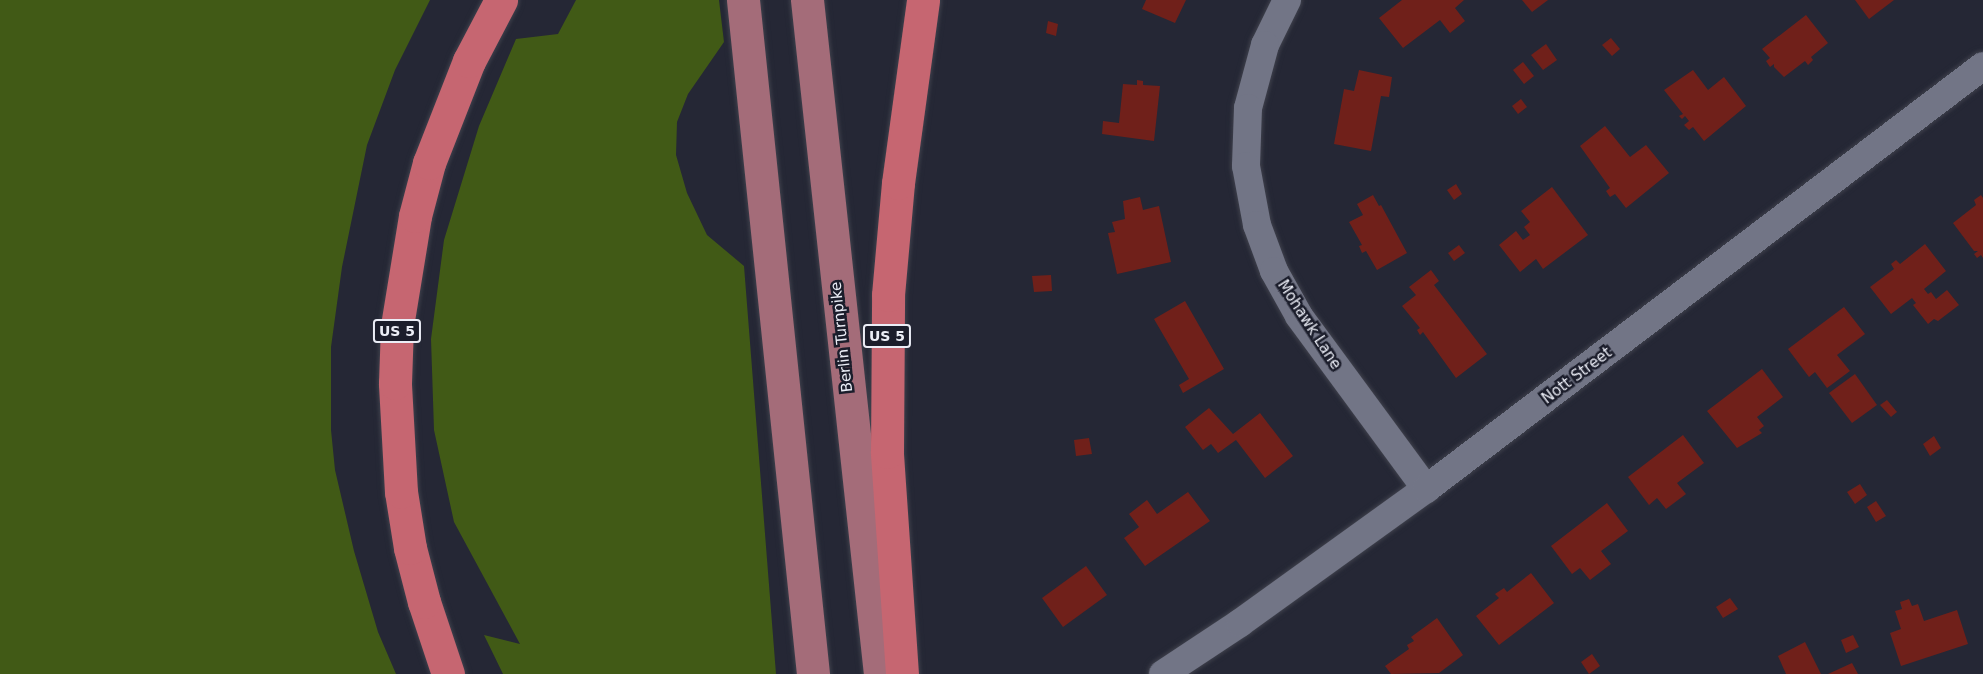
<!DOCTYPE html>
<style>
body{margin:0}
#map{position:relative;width:1983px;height:674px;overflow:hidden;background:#252735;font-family:"DejaVu Sans",sans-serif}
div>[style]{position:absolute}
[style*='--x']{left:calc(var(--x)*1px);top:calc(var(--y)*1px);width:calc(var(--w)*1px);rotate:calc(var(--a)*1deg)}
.green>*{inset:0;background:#415a16}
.building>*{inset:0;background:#70201a}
.roads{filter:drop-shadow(0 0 2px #3f414c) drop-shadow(0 0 2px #3f414c)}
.minor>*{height:28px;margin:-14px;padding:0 14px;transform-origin:14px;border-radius:14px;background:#727586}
.major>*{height:33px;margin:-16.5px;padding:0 16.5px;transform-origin:16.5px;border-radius:16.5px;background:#a46c79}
.highway>*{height:33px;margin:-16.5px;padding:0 16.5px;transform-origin:16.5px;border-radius:16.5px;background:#c66671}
span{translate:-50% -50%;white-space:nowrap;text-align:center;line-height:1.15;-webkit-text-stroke:5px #1b1d2b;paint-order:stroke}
.shield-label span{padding:2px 4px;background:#1b1d2b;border:2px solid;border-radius:4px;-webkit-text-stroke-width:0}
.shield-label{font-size:14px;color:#ebedf6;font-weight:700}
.street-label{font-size:15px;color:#ebedf6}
</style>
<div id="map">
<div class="green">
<i style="clip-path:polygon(0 0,430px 0,395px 70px,367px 145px,342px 267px,331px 347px,331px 430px,335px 470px,354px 551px,378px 632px,396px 674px,0 674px)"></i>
<i style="clip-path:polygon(576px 0,719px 0,724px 42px,688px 94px,677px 122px,676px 155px,687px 193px,707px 235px,744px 266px,776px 674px,503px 674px,484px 635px,520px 644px,454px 522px,434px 430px,431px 339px,444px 240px,479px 126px,516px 39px,558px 34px)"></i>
</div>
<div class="building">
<i style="clip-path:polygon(1146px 0,1186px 0,1175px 23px,1142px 9px)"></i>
<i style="clip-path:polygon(1402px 0,1464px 0,1455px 8px,1465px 21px,1450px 33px,1440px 20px,1403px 48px,1379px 18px)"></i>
<i style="clip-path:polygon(1522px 0,1548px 0,1532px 12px)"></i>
<i style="clip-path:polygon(1855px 0,1894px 0,1869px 19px)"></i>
<i style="clip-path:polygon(1806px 15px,1828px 43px,1811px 57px,1813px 60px,1808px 65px,1805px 61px,1784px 77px,1774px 67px,1774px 64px,1770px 67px,1766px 61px,1770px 58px,1762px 49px)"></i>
<i style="clip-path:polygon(1048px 21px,1058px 24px,1056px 36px,1046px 33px)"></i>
<i style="clip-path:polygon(1611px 38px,1620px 49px,1612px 56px,1602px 45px)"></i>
<i style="clip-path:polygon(1546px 44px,1557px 60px,1543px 70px,1531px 55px)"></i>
<i style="clip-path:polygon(1523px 62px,1534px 76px,1524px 84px,1513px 70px)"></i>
<i style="clip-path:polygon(1359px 70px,1392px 77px,1389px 97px,1381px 96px,1371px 151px,1334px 144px,1344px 89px,1354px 91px)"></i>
<i style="clip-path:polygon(1693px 70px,1708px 90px,1724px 77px,1746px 106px,1704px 141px,1693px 127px,1689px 130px,1684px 125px,1689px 121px,1685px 116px,1682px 119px,1679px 116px,1683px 114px,1664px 90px)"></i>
<i style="clip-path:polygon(1137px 80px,1143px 81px,1143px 85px,1160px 86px,1154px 141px,1102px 134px,1103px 121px,1119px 123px,1123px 84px,1137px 85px)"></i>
<i style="clip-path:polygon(1521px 99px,1527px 107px,1518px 114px,1512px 106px)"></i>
<i style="clip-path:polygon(1605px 126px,1630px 157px,1646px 145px,1669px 173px,1626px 208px,1615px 194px,1610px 197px,1606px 191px,1610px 188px,1580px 146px)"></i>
<i style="clip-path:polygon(1456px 184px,1462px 194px,1454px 200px,1447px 190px)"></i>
<i style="clip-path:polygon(1552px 187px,1588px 235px,1543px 269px,1536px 259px,1520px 272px,1499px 245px,1516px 231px,1523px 240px,1530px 235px,1524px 227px,1530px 222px,1521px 211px)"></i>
<i style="clip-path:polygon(1373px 195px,1379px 206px,1381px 205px,1407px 253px,1377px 270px,1366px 251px,1362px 253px,1359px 246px,1362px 245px,1349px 222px,1363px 215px,1357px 204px)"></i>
<i style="clip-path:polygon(1981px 195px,1983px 198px,1983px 258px,1981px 255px,1977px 258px,1974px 254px,1978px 251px,1974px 251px,1953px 223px,1976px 205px,1974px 200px)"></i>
<i style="clip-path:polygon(1140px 197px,1143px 210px,1159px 206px,1171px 262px,1117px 274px,1108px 233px,1115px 232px,1112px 222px,1125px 219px,1123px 201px)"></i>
<i style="clip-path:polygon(1925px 244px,1946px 271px,1924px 289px,1928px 294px,1931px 292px,1936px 299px,1947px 290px,1959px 305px,1938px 321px,1934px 319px,1928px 324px,1913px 305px,1916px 303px,1912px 298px,1891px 314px,1870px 287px,1894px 269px,1891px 264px,1896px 260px,1900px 264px)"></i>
<i style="clip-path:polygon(1459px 245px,1465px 253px,1454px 261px,1448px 253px)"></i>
<i style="clip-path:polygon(1431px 270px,1439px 281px,1434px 285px,1487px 354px,1456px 378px,1423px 332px,1420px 335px,1417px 330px,1420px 328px,1402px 306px,1416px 295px,1409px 287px)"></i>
<i style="clip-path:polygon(1051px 275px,1052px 291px,1034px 292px,1032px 276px)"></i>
<i style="clip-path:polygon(1185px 301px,1224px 369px,1183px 393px,1179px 385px,1189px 379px,1154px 319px)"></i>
<i style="clip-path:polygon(1844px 307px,1865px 334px,1837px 355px,1850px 371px,1827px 388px,1815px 372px,1809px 377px,1788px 349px)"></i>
<i style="clip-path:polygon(1762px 369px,1783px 397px,1757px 417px,1764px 426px,1759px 430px,1762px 433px,1737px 448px,1707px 411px)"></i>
<i style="clip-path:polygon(1855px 374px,1877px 405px,1852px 423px,1829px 393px)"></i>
<i style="clip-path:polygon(1887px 400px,1897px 412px,1891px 417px,1880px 405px)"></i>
<i style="clip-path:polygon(1209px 408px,1233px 434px,1260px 413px,1293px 456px,1265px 478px,1236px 440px,1218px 453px,1211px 444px,1203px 450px,1185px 427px)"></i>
<i style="clip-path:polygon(1683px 435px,1704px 463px,1677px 483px,1686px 494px,1666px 509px,1657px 498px,1649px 505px,1628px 477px)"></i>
<i style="clip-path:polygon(1934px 436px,1941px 448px,1930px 456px,1923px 444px)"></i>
<i style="clip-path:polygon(1089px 438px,1092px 454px,1076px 456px,1074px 440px)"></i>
<i style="clip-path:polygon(1860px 484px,1867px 495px,1855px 504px,1847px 492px)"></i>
<i style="clip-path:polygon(1188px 492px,1210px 521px,1145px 566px,1124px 538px,1139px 527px,1129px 514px,1147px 500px,1157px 514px)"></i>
<i style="clip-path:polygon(1876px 501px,1886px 516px,1876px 522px,1867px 507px)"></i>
<i style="clip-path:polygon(1607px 503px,1628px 531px,1601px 551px,1611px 564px,1590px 580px,1580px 568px,1572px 574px,1551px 546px)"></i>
<i style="clip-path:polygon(1086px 566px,1107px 595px,1063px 627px,1042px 598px)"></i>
<i style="clip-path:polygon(1531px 573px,1554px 603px,1499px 645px,1476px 616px,1499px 598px,1495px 594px,1504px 588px,1507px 592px)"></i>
<i style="clip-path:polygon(1730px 598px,1738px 609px,1723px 618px,1716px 607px)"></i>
<i style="clip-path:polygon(1909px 599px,1912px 606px,1918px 604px,1924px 621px,1957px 610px,1968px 644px,1901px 666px,1890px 633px,1901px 629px,1895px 611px,1902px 609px,1900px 602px)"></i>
<i style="clip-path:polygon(1437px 618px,1463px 655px,1439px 673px,1391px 674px,1385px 666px,1409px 649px,1407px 645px,1414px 641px,1411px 637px)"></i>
<i style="clip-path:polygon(1853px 635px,1859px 647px,1846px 653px,1841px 640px)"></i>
<i style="clip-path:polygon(1805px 642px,1821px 674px,1786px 674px,1778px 656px)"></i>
<i style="clip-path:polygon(1592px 654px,1600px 666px,1589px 674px,1581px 662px)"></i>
<i style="clip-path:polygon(1852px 663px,1858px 674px,1828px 674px)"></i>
</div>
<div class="roads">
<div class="minor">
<i style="--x:1287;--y:0;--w:50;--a:116.1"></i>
<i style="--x:1265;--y:45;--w:65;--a:105.1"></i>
<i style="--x:1248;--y:108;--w:58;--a:92"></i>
<i style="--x:1246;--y:166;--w:60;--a:79.4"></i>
<i style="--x:1257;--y:225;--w:49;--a:69.7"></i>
<i style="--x:1274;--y:271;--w:51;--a:60.9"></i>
<i style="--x:1299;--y:316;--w:215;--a:53.7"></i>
<i style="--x:1163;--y:674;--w:92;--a:-33.5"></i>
<i style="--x:1240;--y:623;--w:229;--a:-35.8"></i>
<i style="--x:1426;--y:489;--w:699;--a:-37.21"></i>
</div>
<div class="major">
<i style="--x:743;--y:0;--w:678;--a:84.07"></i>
<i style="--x:807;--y:0;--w:678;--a:83.82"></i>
</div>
<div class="highway">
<i style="--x:448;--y:674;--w:76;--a:-108.4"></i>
<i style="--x:424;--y:602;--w:56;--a:-104.5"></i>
<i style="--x:410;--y:548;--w:57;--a:-99.1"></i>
<i style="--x:401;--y:492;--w:109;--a:-93.2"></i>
<i style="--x:395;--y:383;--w:57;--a:-88"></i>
<i style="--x:397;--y:326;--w:111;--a:-80.7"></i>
<i style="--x:415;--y:216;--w:55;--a:-75.2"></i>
<i style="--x:429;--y:163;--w:110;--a:-68.6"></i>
<i style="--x:469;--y:61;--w:69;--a:-62.3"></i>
<i style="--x:902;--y:674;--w:223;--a:-93.9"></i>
<i style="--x:887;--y:452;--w:157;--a:-89.6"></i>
<i style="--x:888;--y:295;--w:112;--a:-84.9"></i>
<i style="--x:898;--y:183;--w:185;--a:-82.2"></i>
</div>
</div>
<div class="shield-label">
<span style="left:397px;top:331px">US 5</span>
<span style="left:887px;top:336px">US 5</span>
</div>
<div class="street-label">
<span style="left:1309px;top:325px;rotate:57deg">Mohawk Lane</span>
<span style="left:842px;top:337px;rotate:-96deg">Berlin Turnpike</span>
<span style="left:1577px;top:376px;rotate:-37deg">Nott Street</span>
</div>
</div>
